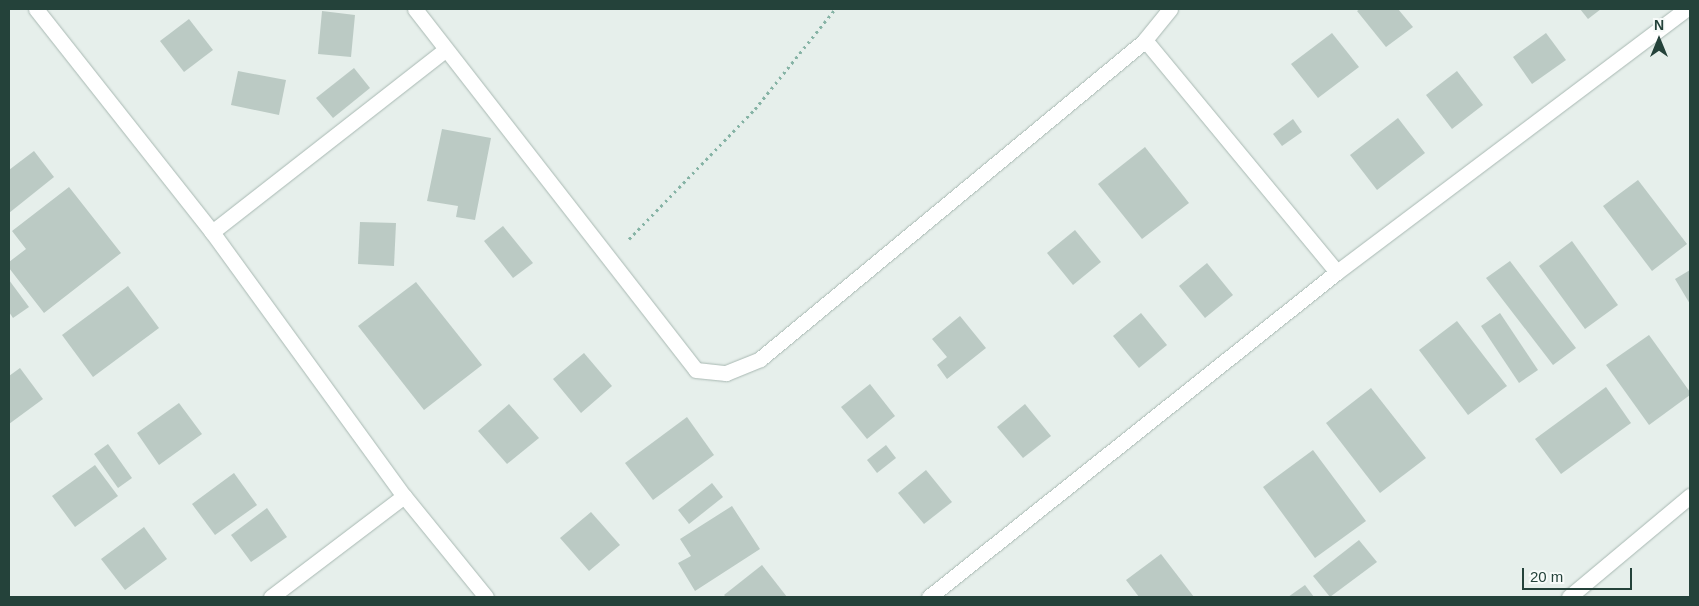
<!DOCTYPE html>
<style>
body{margin:0}
#map{position:relative;width:1699px;height:606px;overflow:hidden;background:#e6efeb;font-family:Arial,sans-serif}
div>[style]{position:absolute}
[style*='--x']{left:calc(var(--x)*1px);top:calc(var(--y)*1px);width:calc(var(--w)*1px);rotate:calc(var(--a)*1deg)}
.building>*{inset:0;background:#bbcac4}
.path>*{height:3px;margin-top:-1.5px;transform-origin:0;background:repeating-linear-gradient(90deg,#86b3a5 0 2.5px,transparent 0 6.5px)}
.roads{filter:drop-shadow(0 0 1px #a8b8b2) drop-shadow(0 0 1px #a8b8b2)}
.minor>*{height:15px;margin:-7.5px;padding:0 7.5px;transform-origin:7.5px;border-radius:7.5px;background:#fff}
span{translate:-50% -50%;white-space:nowrap;text-align:center;line-height:1.15;-webkit-text-stroke:5px #f7fbf9;paint-order:stroke}
.frame{position:absolute;inset:0;border:10px solid #24423a;pointer-events:none}
.north{position:absolute;left:1634px;top:15px;width:50px;height:50px;-webkit-text-stroke:4px #f7fbf9;paint-order:stroke;rotate:0deg;font-size:14px;font-weight:700;line-height:20px;text-align:center;color:#24423a}
.north::after{content:'';display:block;margin:auto;width:18px;height:22px;background:#24423a;clip-path:polygon(50% 0,100% 100%,50% 72%,0 100%)}
.scale{position:absolute;left:1522px;top:568px;width:110px;height:22px;box-sizing:border-box;border:2px solid #24423a;border-top:0;padding-left:6px;font-size:15px;line-height:18px;white-space:nowrap;color:#24423a;-webkit-text-stroke:4px #f7fbf9;paint-order:stroke}
</style>
<div id="map">
<div class="building">
<i style="clip-path:polygon(1360px 9px,1398px 9px,1413px 27px,1386px 47px,1357px 11px)"></i>
<i style="clip-path:polygon(1580px 9px,1601px 9px,1588px 19px)"></i>
<i style="clip-path:polygon(322px 11px,355px 15px,351px 57px,318px 54px)"></i>
<i style="clip-path:polygon(189px 19px,213px 50px,184px 72px,160px 41px)"></i>
<i style="clip-path:polygon(1332px 33px,1359px 67px,1318px 98px,1291px 64px)"></i>
<i style="clip-path:polygon(1546px 33px,1566px 60px,1532px 84px,1513px 57px)"></i>
<i style="clip-path:polygon(354px 68px,370px 88px,333px 118px,316px 98px)"></i>
<i style="clip-path:polygon(238px 71px,286px 80px,279px 115px,231px 105px)"></i>
<i style="clip-path:polygon(1457px 71px,1483px 105px,1452px 129px,1426px 95px)"></i>
<i style="clip-path:polygon(1398px 118px,1425px 153px,1377px 190px,1350px 155px)"></i>
<i style="clip-path:polygon(1293px 119px,1302px 132px,1282px 146px,1273px 134px)"></i>
<i style="clip-path:polygon(442px 129px,491px 138px,475px 220px,456px 217px,458px 206px,427px 201px)"></i>
<i style="clip-path:polygon(1145px 147px,1189px 203px,1142px 239px,1098px 184px)"></i>
<i style="clip-path:polygon(34px 151px,54px 177px,9px 213px,9px 170px)"></i>
<i style="clip-path:polygon(1638px 180px,1687px 244px,1652px 271px,1603px 206px)"></i>
<i style="clip-path:polygon(69px 187px,121px 253px,44px 313px,9px 268px,9px 262px,26px 249px,12px 231px)"></i>
<i style="clip-path:polygon(360px 222px,396px 223px,394px 266px,358px 264px)"></i>
<i style="clip-path:polygon(503px 226px,533px 263px,513px 278px,484px 241px)"></i>
<i style="clip-path:polygon(1075px 230px,1101px 262px,1073px 285px,1047px 253px)"></i>
<i style="clip-path:polygon(1572px 241px,1618px 305px,1585px 329px,1539px 266px)"></i>
<i style="clip-path:polygon(1510px 261px,1576px 348px,1553px 365px,1486px 278px)"></i>
<i style="clip-path:polygon(1207px 263px,1233px 295px,1205px 318px,1179px 286px)"></i>
<i style="clip-path:polygon(1690px 270px,1690px 304px,1675px 279px)"></i>
<i style="clip-path:polygon(9px 280px,29px 307px,13px 318px,9px 312px)"></i>
<i style="clip-path:polygon(416px 282px,482px 365px,424px 410px,358px 326px)"></i>
<i style="clip-path:polygon(128px 286px,159px 328px,93px 377px,62px 335px)"></i>
<i style="clip-path:polygon(1141px 313px,1167px 345px,1139px 368px,1113px 336px)"></i>
<i style="clip-path:polygon(1500px 313px,1538px 370px,1519px 383px,1481px 326px)"></i>
<i style="clip-path:polygon(960px 316px,986px 348px,947px 379px,937px 365px,947px 357px,932px 339px)"></i>
<i style="clip-path:polygon(1457px 321px,1507px 386px,1468px 415px,1419px 350px)"></i>
<i style="clip-path:polygon(1649px 335px,1690px 392px,1690px 395px,1649px 425px,1606px 365px)"></i>
<i style="clip-path:polygon(584px 353px,612px 386px,581px 413px,553px 379px)"></i>
<i style="clip-path:polygon(20px 368px,43px 399px,9px 424px,9px 376px)"></i>
<i style="clip-path:polygon(870px 384px,895px 416px,867px 439px,841px 407px)"></i>
<i style="clip-path:polygon(1606px 387px,1631px 423px,1561px 474px,1535px 439px)"></i>
<i style="clip-path:polygon(1371px 388px,1426px 458px,1380px 493px,1326px 423px)"></i>
<i style="clip-path:polygon(179px 403px,202px 434px,159px 465px,137px 433px)"></i>
<i style="clip-path:polygon(509px 404px,539px 438px,507px 464px,478px 431px)"></i>
<i style="clip-path:polygon(1025px 404px,1051px 436px,1023px 458px,997px 427px)"></i>
<i style="clip-path:polygon(687px 417px,714px 455px,653px 500px,625px 463px)"></i>
<i style="clip-path:polygon(108px 444px,132px 478px,118px 488px,94px 454px)"></i>
<i style="clip-path:polygon(886px 445px,896px 458px,877px 473px,867px 460px)"></i>
<i style="clip-path:polygon(1313px 450px,1366px 521px,1315px 558px,1263px 487px)"></i>
<i style="clip-path:polygon(95px 465px,118px 496px,75px 527px,52px 496px)"></i>
<i style="clip-path:polygon(926px 470px,952px 502px,924px 524px,898px 493px)"></i>
<i style="clip-path:polygon(234px 473px,257px 505px,215px 535px,192px 504px)"></i>
<i style="clip-path:polygon(712px 483px,723px 497px,689px 524px,678px 510px)"></i>
<i style="clip-path:polygon(732px 506px,760px 549px,695px 591px,678px 563px,691px 556px,680px 539px)"></i>
<i style="clip-path:polygon(267px 508px,287px 537px,251px 562px,231px 535px)"></i>
<i style="clip-path:polygon(591px 512px,620px 545px,589px 571px,560px 538px)"></i>
<i style="clip-path:polygon(144px 527px,167px 559px,125px 590px,101px 559px)"></i>
<i style="clip-path:polygon(1359px 540px,1377px 562px,1330px 597px,1313px 576px)"></i>
<i style="clip-path:polygon(1161px 554px,1194px 597px,1139px 597px,1126px 580px)"></i>
<i style="clip-path:polygon(762px 565px,787px 597px,726px 597px,724px 595px)"></i>
<i style="clip-path:polygon(1305px 585px,1314px 597px,1288px 597px)"></i>
</div>
<div class="path">
<i style="--x:629;--y:239;--w:181;--a:-45.9"></i>
<i style="--x:755;--y:109;--w:128;--a:-51.3"></i>
</div>
<div class="roads">
<div class="minor">
<i style="--x:36;--y:9;--w:284;--a:51.7"></i>
<i style="--x:212;--y:232;--w:326;--a:54"></i>
<i style="--x:404;--y:496;--w:130;--a:50.9"></i>
<i style="--x:415;--y:9;--w:457;--a:52.1"></i>
<i style="--x:696;--y:370;--w:30;--a:6"></i>
<i style="--x:726;--y:373;--w:37;--a:-22"></i>
<i style="--x:760;--y:359;--w:500;--a:-39.6"></i>
<i style="--x:1170;--y:9;--w:40;--a:129"></i>
<i style="--x:1145;--y:40;--w:301;--a:50.4"></i>
<i style="--x:212;--y:232;--w:296;--a:-38"></i>
<i style="--x:271;--y:597;--w:167;--a:-37.2"></i>
<i style="--x:929;--y:597;--w:522;--a:-38.54"></i>
<i style="--x:1337;--y:272;--w:437;--a:-37"></i>
<i style="--x:1569;--y:597;--w:158;--a:-39.9"></i>
</div>
</div>
<div class="frame"></div>
<div class="north">N</div>
<div class="scale">20 m</div>
</div>
